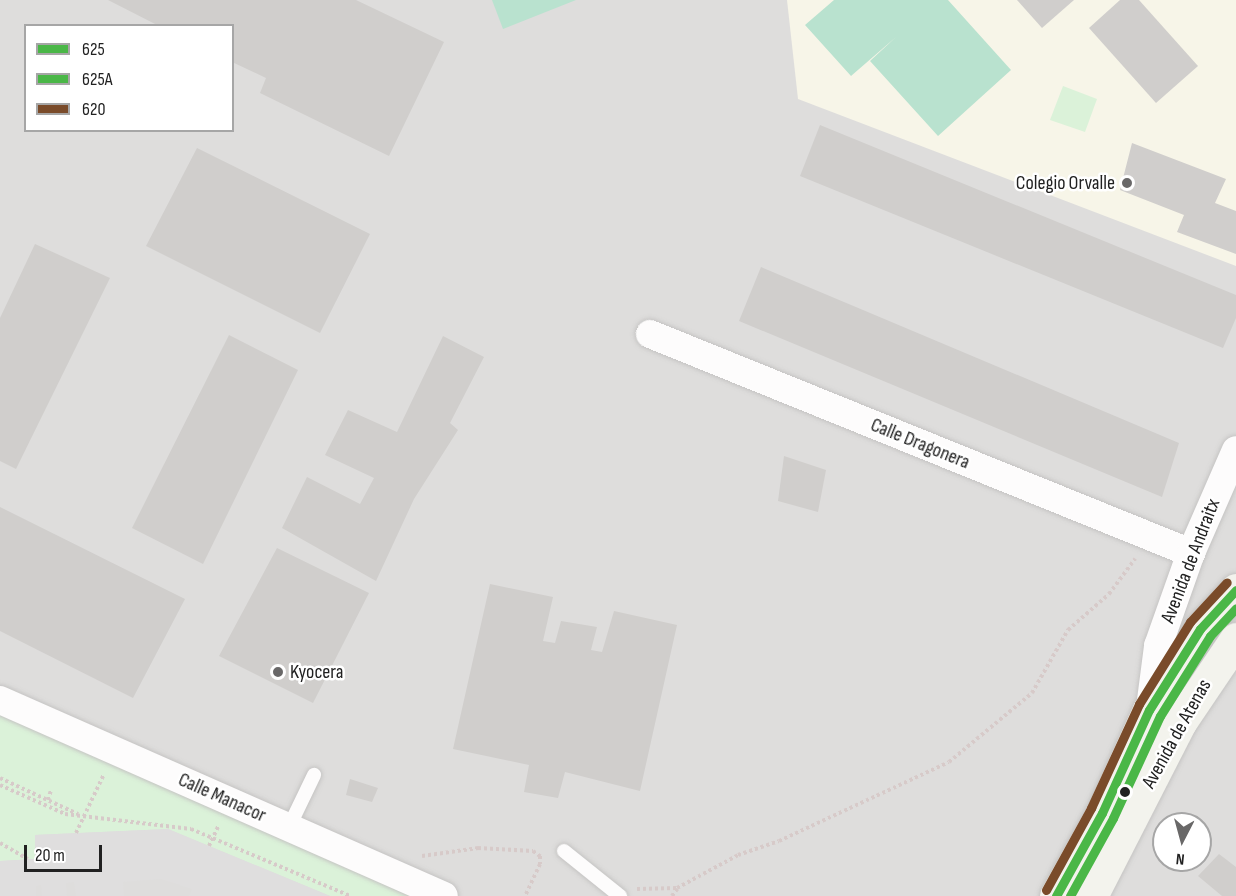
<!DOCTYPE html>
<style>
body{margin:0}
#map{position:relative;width:1236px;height:896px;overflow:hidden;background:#efedeb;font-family:"Sofia Sans Condensed",sans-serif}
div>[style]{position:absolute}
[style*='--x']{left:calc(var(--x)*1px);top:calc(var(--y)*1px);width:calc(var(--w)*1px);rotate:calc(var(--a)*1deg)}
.residential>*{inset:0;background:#dedddc}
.education>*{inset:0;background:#f7f5e8}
.park>*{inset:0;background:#dbf2d9}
.pitch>*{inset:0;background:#b9e2cf}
.parking>*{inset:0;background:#dfdede}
.building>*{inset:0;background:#d0cecc}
.path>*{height:4px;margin-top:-2px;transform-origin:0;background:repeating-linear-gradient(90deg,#d7cac9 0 3px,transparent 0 6px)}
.roads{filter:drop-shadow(0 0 2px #c5c4c3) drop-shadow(0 0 2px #c5c4c3)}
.lane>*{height:14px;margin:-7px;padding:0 7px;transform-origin:7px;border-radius:7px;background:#fdfcfc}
.street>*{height:28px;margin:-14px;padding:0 14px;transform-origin:14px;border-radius:14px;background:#fdfcfc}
.secondary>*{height:33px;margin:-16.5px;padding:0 16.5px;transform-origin:16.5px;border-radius:16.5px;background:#f3f3ed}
.bus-1>*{height:9px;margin:-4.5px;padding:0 4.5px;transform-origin:4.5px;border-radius:4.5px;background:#4ab747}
.bus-2>*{height:9px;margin:-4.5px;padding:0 4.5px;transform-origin:4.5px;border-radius:4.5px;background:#4ab747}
.bus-3>*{height:9px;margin:-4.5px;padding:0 4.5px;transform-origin:4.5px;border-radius:4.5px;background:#7a4b2a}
.dots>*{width:16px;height:16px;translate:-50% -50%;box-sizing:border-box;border:3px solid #fff;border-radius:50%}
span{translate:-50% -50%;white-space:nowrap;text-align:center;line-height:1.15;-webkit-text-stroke:5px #fff;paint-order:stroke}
.poi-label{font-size:20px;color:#212121}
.right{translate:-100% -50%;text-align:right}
.left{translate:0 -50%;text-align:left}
.street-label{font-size:20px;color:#212121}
.legend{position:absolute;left:24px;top:24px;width:210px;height:108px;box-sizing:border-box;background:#fff;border:2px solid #a6a6a6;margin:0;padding:8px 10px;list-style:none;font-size:18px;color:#212121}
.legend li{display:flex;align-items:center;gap:12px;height:30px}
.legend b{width:30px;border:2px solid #a6a6a6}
.north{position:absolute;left:1152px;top:812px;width:60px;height:60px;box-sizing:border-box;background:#fff;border:2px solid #a6a6a6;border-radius:50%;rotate:186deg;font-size:16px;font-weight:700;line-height:24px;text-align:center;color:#212121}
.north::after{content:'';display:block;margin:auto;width:21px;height:27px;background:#696868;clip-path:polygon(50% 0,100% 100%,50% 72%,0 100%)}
.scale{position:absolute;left:24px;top:845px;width:78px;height:27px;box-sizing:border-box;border:3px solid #212121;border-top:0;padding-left:8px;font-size:18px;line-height:21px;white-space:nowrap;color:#212121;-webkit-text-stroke:4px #fff;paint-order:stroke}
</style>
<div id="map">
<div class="residential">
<i style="clip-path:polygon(evenodd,0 0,1236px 0,1236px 896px,0 896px,0 0,26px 26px,232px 26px,232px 130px,26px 130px,26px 26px,0 0,1164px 824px,1200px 824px,1200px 860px,1164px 860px,1164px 824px)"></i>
</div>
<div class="education">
<i style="clip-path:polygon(787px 0,1236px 0,1236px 266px,798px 99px)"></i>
</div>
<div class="park">
<i style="clip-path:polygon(1063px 86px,1097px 99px,1085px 132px,1050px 120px)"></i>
<i style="clip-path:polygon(0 715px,413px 896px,330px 896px,168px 829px,35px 835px,36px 859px,0 861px)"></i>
</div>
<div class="pitch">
<i style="clip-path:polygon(492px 0,576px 0,503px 29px)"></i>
<i style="clip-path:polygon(834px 0,948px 0,1011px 70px,938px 136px,870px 61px,896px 37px,851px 76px,805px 25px)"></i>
</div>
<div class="parking">
<i style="clip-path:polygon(168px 829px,330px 896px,189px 896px,192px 889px,161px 879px,123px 882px,124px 896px,76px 896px,74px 882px,66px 883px,67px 896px,42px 896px,41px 885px,36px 886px,36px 896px,0 896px,0 861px,35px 859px,35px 835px)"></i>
</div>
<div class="building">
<i style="clip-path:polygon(108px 0,356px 0,444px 42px,389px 156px,260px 93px,266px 78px,232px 62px,232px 26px,159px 26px)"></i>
<i style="clip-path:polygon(1017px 0,1074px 0,1042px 28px)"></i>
<i style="clip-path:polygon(1120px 0,1139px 0,1198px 66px,1156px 103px,1089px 28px)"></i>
<i style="clip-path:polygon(820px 125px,1236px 295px,1236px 318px,1223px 348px,800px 176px)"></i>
<i style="clip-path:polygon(1132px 143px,1226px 179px,1215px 203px,1236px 211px,1236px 254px,1177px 232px,1184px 215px,1120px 190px)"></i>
<i style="clip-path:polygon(197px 148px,370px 234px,320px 333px,146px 246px)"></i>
<i style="clip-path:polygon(35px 244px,110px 278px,16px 469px,0 461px,0 318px)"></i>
<i style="clip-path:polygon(761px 267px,1179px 443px,1162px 497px,739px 321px)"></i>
<i style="clip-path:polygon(229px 335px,298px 370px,203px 564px,132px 528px)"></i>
<i style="clip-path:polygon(443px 336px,484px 357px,450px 423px,458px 430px,414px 499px,376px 581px,282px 528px,307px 477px,360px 504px,374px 478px,325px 455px,348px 410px,397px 432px)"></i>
<i style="clip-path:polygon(784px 456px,826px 470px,818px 512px,778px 501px)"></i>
<i style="clip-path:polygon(0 507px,185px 599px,133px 698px,0 631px)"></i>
<i style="clip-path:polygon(277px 548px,369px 593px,313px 703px,219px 656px)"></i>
<i style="clip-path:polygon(490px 584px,553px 597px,543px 641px,555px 643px,561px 621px,597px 627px,591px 650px,602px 652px,614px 611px,677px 625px,640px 791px,565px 772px,558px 798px,524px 792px,529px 765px,453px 749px)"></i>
<i style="clip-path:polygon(350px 779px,378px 788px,372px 802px,346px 795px)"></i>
<i style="clip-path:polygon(1219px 854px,1236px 867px,1236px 896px,1222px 896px,1198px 876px)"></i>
</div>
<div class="path">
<i style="--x:0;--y:778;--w:86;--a:24.8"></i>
<i style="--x:0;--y:785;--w:71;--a:24"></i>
<i style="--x:65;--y:814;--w:127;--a:6.8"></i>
<i style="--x:191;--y:829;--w:173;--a:22.8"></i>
<i style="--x:48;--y:800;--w:10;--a:-73"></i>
<i style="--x:76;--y:833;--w:65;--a:-64.6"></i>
<i style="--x:0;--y:843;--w:32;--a:30"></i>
<i style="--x:209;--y:846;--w:23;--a:-65"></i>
<i style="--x:422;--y:856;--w:57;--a:-8.1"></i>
<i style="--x:478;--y:848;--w:55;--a:3.1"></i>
<i style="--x:533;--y:851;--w:9;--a:36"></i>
<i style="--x:540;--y:856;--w:8;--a:90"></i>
<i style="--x:540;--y:864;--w:35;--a:115"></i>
<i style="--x:637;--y:889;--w:40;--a:-1.4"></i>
<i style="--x:677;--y:888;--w:69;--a:-28.4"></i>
<i style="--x:738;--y:855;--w:43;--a:-18.9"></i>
<i style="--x:779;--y:841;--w:187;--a:-24.9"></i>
<i style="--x:949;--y:762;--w:108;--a:-39.7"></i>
<i style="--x:1032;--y:693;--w:73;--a:-60.3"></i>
<i style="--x:1068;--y:630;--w:55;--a:-41.3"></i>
<i style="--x:1109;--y:594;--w:44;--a:-53.4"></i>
<i style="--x:672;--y:896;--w:9;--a:-54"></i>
</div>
<div class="roads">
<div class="lane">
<i style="--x:289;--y:827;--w:58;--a:-64.3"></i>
<i style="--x:564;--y:851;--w:72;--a:38.8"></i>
</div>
<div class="street">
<i style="--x:650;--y:334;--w:584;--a:22.04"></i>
<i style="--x:0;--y:700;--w:485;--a:23.8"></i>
<i style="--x:1150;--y:708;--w:63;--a:-82.6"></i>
<i style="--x:1158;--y:646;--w:99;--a:-70.5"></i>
<i style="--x:1191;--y:553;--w:112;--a:-66.4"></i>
</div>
<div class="secondary">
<i style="--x:1056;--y:896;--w:95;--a:-61"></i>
<i style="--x:1102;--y:813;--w:113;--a:-65.5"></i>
<i style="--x:1149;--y:710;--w:96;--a:-57.8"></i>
<i style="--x:1200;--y:629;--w:53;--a:-47.3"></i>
<i style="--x:1091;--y:896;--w:195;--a:-62.9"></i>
<i style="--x:1180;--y:722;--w:100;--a:-56"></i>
</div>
</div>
<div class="bus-1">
<i style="--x:1056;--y:896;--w:95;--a:-61"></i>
<i style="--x:1102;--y:813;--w:113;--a:-65.5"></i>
<i style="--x:1149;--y:710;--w:96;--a:-57.8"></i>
<i style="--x:1200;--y:629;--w:53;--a:-47.3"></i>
</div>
<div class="bus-2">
<i style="--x:1070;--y:896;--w:89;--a:-61.1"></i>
<i style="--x:1113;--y:818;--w:112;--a:-65.3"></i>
<i style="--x:1160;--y:716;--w:94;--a:-58"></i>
<i style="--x:1210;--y:636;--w:38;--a:-47"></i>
</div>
<div class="bus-3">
<i style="--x:1046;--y:890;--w:94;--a:-61.2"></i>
<i style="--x:1091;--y:808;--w:115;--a:-65.2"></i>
<i style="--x:1139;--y:704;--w:97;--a:-58.1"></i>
<i style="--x:1190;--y:622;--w:54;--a:-47.2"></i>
</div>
<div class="dots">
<i style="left:1127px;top:183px;background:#696868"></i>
<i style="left:278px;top:672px;background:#696868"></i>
<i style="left:1125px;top:792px;background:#212121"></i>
</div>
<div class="poi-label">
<span class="right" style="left:1115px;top:183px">Colegio Orvalle</span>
<span class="left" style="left:290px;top:672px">Kyocera</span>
</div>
<div class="street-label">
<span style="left:920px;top:444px;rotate:22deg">Calle Dragonera</span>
<span style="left:1191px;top:561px;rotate:-69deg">Avenida de Andraitx</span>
<span style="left:1177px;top:734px;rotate:-61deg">Avenida de Atenas</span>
<span style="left:222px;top:798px;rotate:24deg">Calle Manacor</span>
</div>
<ul class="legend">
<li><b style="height:8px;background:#4ab747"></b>625</li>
<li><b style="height:8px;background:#4ab747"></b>625A</li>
<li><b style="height:8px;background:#7a4b2a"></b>620</li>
</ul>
<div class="north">N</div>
<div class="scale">20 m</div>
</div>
